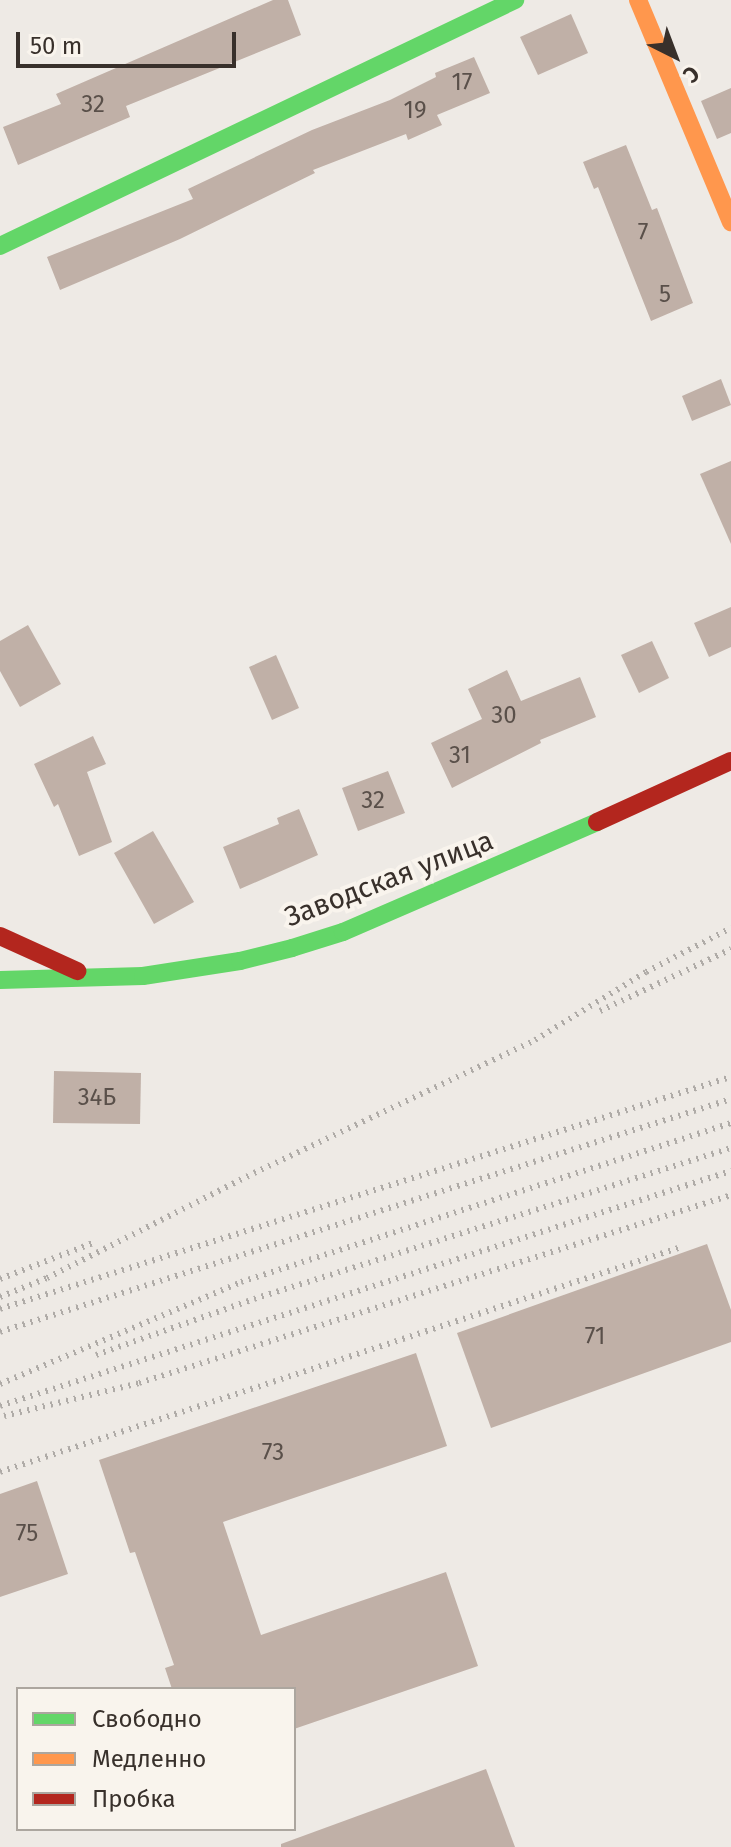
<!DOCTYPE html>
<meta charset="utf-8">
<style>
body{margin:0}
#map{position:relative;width:731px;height:1847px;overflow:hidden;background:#eeeae5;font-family:"Fira Sans",sans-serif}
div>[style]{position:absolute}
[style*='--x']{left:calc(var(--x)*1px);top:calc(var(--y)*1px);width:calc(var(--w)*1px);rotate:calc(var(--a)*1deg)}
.building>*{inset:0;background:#c0b0a7}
.fast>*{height:18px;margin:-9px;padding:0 9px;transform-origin:9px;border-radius:9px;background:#63d668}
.slow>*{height:18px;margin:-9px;padding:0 9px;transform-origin:9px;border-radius:9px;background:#ff974d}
.jam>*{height:18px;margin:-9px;padding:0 9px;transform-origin:9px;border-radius:9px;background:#b3261e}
.rail>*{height:6px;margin-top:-3px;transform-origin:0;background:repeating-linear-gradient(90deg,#afaba7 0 2px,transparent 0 8px)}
span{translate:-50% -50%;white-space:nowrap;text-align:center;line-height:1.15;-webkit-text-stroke:8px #f9f4ed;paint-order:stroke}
.number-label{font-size:24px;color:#5a504a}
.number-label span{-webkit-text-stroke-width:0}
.street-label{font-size:28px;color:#38302b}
.legend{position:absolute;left:16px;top:1687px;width:280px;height:144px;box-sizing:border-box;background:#f9f4ed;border:2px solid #aca69f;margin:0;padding:10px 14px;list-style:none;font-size:24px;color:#38302b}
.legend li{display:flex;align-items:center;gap:16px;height:40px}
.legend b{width:40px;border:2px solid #aca69f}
.north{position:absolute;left:635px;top:16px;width:80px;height:80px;-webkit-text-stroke:6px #f9f4ed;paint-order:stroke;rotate:138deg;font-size:22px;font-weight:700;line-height:32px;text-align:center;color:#38302b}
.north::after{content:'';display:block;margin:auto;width:28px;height:36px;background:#38302b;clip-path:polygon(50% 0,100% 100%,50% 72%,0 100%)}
.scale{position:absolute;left:16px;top:32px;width:220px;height:36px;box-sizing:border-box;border:4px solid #38302b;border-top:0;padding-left:10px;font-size:24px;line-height:28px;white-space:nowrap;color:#38302b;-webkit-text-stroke:6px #f9f4ed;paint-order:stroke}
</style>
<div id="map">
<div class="building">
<i style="clip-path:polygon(273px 0,288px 0,301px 35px,126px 106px,130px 117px,18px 165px,3px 127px,61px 104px,56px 94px)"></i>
<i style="clip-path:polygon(571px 14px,588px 53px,538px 75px,520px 37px)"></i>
<i style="clip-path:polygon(474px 57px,490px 93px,437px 115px,442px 125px,408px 140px,406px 134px,313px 170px,315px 173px,180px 239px,60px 290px,47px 257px,193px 199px,188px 189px,312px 130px,390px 100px,436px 77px,435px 73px)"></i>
<i style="clip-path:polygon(731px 88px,731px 133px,717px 139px,701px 101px)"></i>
<i style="clip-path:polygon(626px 145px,652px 210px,657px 208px,693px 303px,651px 321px,598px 187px,594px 189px,583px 162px)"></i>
<i style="clip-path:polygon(721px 379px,731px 405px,692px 421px,682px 396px)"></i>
<i style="clip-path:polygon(731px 461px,731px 544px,700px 474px)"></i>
<i style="clip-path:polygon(731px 607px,731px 647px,709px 657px,694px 623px)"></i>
<i style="clip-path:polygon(28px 625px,61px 684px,20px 707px,0 671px,0 641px)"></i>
<i style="clip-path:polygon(652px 641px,669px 678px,639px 693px,621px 655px)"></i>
<i style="clip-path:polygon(276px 655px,299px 708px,272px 720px,249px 667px)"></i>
<i style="clip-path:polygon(507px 670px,521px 701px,580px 677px,596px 717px,540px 740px,541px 743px,452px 788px,431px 743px,482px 719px,468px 689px)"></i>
<i style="clip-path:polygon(93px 736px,106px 764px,87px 772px,112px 842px,79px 856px,58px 804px,54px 807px,34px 764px)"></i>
<i style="clip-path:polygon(388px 771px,405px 813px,358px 831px,342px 788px)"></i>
<i style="clip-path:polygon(299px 809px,318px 855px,240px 889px,223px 847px,279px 824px,277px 818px)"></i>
<i style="clip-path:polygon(153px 831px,194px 902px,154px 924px,114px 853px)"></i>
<i style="clip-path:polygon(54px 1071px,141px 1073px,140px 1124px,53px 1123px)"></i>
<i style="clip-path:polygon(707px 1244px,731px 1310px,731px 1342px,491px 1428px,457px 1333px)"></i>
<i style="clip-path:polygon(416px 1353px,447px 1446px,223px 1522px,261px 1635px,446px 1572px,478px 1666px,294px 1729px,294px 1689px,172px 1689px,165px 1668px,174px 1665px,135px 1552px,130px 1553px,99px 1460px)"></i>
<i style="clip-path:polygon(37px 1481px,68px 1574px,0 1597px,0 1494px)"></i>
<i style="clip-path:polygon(486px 1769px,515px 1847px,281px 1847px,281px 1844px)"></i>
</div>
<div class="fast">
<i style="--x:0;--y:246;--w:571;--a:-25.53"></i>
<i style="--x:0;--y:980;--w:143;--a:-1.6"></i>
<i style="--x:143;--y:976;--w:98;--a:-8.8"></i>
<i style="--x:240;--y:961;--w:54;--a:-14"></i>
<i style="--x:292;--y:948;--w:53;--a:-17.4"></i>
<i style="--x:343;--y:932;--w:277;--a:-23.4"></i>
</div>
<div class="slow">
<i style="--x:638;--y:0;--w:241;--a:67.3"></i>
</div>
<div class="jam">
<i style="--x:597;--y:822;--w:147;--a:-24.5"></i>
<i style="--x:0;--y:936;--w:85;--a:24.4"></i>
</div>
<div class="rail">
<i style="--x:600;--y:1011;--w:145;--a:-25.3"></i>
<i style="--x:0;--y:1279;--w:100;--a:-21.2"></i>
<i style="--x:0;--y:1297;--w:51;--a:-22"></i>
<i style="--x:47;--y:1278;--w:232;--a:-26.9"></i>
<i style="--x:254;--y:1173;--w:311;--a:-25.3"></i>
<i style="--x:535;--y:1040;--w:130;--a:-31.5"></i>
<i style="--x:646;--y:972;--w:96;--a:-27.4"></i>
<i style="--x:0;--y:1309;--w:767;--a:-17.61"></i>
<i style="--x:0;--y:1332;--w:767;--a:-17.68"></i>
<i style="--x:96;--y:1355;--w:168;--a:-19.5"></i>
<i style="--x:254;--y:1299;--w:500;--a:-17.57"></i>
<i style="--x:0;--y:1384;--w:262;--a:-22.9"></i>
<i style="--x:241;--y:1282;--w:515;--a:-17.98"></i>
<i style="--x:0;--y:1406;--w:768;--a:-17.82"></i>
<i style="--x:4;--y:1416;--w:139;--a:-13.7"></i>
<i style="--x:139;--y:1383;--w:621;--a:-17.62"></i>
<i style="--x:0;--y:1472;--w:717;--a:-18.28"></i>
</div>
<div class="number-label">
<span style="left:462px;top:83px">17</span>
<span style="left:93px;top:105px">32</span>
<span style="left:415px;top:111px">19</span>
<span style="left:643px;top:233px">7</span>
<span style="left:665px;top:295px">5</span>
<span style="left:504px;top:716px">30</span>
<span style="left:460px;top:756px">31</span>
<span style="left:373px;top:801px">32</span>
<span style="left:97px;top:1098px">34Б</span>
<span style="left:595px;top:1337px">71</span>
<span style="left:273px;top:1453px">73</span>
<span style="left:27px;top:1534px">75</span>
</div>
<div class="street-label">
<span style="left:389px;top:879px;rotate:-21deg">Заводская улица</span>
</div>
<ul class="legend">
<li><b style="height:10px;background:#63d668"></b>Свободно</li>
<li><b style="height:10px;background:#ff974d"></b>Медленно</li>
<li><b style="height:10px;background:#b3261e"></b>Пробка</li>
</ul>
<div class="north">С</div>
<div class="scale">50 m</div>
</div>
